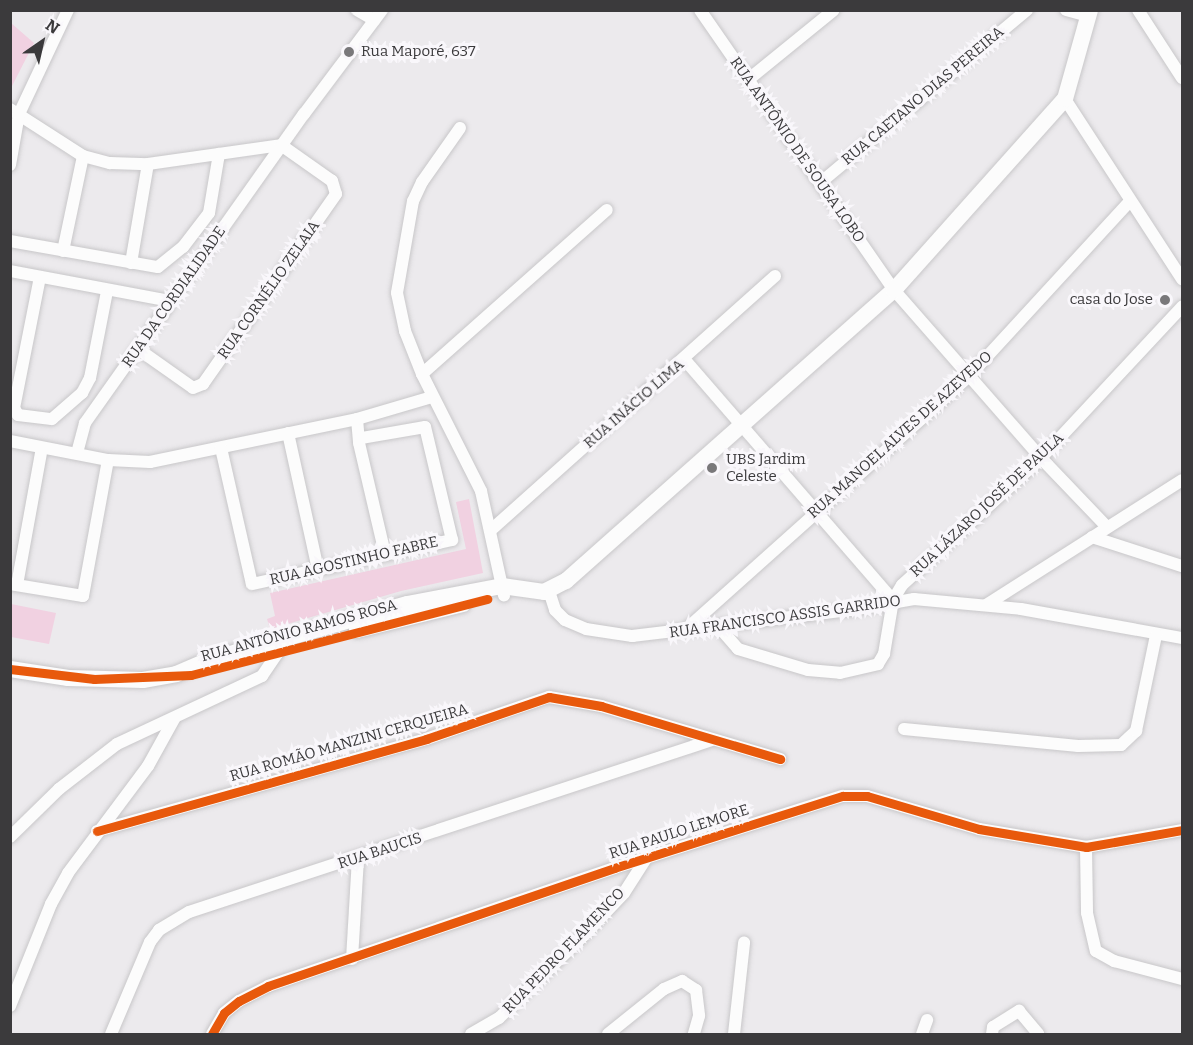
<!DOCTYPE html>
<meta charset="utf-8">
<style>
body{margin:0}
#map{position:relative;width:1193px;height:1045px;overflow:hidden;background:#eceaed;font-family:Bitter,serif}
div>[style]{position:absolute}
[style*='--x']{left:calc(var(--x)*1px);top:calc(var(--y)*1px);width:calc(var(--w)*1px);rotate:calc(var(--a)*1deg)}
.green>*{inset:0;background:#f1d1e1}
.roads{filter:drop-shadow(0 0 2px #c8c7c9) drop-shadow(0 0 2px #c8c7c9)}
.street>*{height:12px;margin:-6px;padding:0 6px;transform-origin:6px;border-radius:6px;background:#fcfcfc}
.secondary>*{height:16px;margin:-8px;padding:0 8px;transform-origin:8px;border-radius:8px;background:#fcfcfc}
.cycleway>*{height:9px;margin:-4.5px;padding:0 4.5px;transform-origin:4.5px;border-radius:4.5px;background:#e8590c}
.dots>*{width:16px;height:16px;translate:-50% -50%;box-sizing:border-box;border:3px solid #f9f7fb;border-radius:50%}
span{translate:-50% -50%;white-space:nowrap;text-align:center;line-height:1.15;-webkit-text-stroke:6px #f9f7fb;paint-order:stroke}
.poi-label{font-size:15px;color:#3b3a3c}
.left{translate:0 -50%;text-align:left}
.right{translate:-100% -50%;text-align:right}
.street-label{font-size:15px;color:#3b3a3c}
.frame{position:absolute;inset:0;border:12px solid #3b3a3c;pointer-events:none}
.north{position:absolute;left:12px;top:12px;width:60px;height:60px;-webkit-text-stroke:4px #f9f7fb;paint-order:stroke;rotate:34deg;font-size:16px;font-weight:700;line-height:24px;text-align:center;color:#3b3a3c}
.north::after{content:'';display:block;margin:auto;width:21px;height:27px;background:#3b3a3c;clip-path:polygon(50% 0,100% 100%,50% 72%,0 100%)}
</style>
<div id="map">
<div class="green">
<i style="clip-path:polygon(11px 23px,34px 43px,11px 88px)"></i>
<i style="clip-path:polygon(469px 499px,483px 573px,401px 591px,270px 629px,267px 619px,275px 616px,270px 593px,466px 549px,456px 502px)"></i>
<i style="clip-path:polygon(11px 604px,56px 613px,49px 644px,11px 637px)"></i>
</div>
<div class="roads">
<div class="street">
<i style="--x:357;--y:10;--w:20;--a:30"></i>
<i style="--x:700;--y:10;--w:341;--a:55.3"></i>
<i style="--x:894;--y:290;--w:223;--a:48.8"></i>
<i style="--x:1041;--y:458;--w:95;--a:46.3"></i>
<i style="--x:1066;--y:10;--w:24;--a:15"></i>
<i style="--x:1138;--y:10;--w:81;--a:57.1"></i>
<i style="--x:749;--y:79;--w:109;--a:-39.1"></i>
<i style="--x:1065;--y:99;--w:215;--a:57"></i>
<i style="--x:10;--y:109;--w:87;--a:32.8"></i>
<i style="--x:83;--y:156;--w:28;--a:15"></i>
<i style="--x:110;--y:163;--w:38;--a:2"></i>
<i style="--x:148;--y:164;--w:134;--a:-8.1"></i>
<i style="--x:460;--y:128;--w:66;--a:125.1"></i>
<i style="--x:422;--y:182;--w:21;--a:115"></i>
<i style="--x:413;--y:201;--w:93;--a:99.9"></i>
<i style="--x:397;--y:293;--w:39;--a:78"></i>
<i style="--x:405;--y:331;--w:46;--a:68.4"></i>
<i style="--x:422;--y:374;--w:131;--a:63.2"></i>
<i style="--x:481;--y:491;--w:107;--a:77.6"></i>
<i style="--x:10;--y:165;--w:52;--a:-80"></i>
<i style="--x:19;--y:114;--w:115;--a:-64.8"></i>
<i style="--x:820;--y:183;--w:270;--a:-39.9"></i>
<i style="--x:10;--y:241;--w:150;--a:10"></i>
<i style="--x:158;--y:267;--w:32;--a:-39"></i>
<i style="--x:183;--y:247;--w:43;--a:-52.6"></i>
<i style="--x:209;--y:213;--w:60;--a:-80.4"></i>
<i style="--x:63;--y:251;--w:97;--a:-78.1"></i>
<i style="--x:131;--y:263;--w:100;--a:-80.3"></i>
<i style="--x:10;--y:271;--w:163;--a:10.6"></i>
<i style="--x:40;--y:277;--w:134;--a:101.2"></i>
<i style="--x:14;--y:408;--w:8;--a:60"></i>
<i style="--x:18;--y:415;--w:34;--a:7"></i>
<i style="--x:52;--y:419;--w:40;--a:-41"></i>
<i style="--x:82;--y:393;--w:17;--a:-62"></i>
<i style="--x:90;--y:378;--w:89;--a:-78.9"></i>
<i style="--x:138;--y:349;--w:67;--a:35.3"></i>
<i style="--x:193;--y:388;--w:11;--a:-22"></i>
<i style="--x:203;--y:384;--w:232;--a:-55"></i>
<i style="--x:336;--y:194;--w:14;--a:-107"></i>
<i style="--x:332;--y:181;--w:62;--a:-144.8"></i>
<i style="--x:685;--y:360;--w:318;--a:49.1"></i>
<i style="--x:422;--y:374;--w:247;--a:-41.6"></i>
<i style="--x:357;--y:419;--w:24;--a:85"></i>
<i style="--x:359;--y:443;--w:114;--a:76.8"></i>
<i style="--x:288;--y:433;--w:140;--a:77.6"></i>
<i style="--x:10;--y:441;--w:100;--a:11"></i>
<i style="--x:108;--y:460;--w:42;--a:2.7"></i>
<i style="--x:150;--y:462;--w:211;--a:-11.7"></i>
<i style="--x:357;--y:419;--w:78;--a:-16.3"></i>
<i style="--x:221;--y:448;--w:139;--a:77.2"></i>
<i style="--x:252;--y:584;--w:205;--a:-12.4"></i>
<i style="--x:452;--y:540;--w:116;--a:-103.4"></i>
<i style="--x:425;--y:427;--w:65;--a:170.2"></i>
<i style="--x:77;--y:453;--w:31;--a:-75"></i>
<i style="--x:85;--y:423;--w:379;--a:-54.7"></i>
<i style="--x:304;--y:114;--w:130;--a:-53.1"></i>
<i style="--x:491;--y:530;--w:381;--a:-41.8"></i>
<i style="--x:1092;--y:537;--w:95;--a:17.9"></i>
<i style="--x:10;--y:584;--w:74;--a:9.3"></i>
<i style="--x:83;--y:596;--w:138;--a:-79.6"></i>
<i style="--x:17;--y:585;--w:139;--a:-79.7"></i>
<i style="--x:549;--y:591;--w:20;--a:72"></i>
<i style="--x:555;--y:610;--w:14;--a:45"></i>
<i style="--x:565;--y:620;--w:23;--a:23"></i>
<i style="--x:586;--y:629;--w:47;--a:8.7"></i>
<i style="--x:632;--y:636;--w:221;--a:-6.8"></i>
<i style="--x:851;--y:610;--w:64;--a:-9.9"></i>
<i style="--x:914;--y:599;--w:107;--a:5.3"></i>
<i style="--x:1021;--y:609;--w:164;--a:10.2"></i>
<i style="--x:986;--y:605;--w:232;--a:-32.5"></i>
<i style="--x:719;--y:627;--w:29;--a:49"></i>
<i style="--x:738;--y:649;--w:73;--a:16.7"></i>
<i style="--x:808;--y:670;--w:32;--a:5"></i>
<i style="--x:840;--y:673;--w:39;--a:-13"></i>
<i style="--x:878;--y:664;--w:12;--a:-59"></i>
<i style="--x:884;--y:654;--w:55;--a:-80.5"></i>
<i style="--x:893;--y:600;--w:17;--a:-59"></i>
<i style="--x:902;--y:585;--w:188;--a:-42.4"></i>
<i style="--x:1041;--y:458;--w:207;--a:-47"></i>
<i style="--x:684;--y:631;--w:385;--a:-41.8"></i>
<i style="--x:971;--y:374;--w:235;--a:-47.4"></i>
<i style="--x:904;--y:729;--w:175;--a:5.6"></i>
<i style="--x:1078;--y:746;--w:43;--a:-1.3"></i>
<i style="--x:1121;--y:745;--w:21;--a:-43"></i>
<i style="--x:1136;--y:731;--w:98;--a:-78.2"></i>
<i style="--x:97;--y:831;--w:342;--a:-15.6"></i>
<i style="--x:426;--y:739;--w:130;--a:-18.9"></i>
<i style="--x:549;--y:697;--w:53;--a:9.8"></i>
<i style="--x:601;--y:706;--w:187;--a:16.5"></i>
<i style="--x:10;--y:837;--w:69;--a:-44.4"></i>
<i style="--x:59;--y:789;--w:73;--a:-37.8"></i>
<i style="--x:117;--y:744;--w:160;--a:-25.1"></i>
<i style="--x:262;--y:676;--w:27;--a:-56"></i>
<i style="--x:277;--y:654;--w:10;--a:-107"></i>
<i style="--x:1086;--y:847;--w:66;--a:89.1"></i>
<i style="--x:1087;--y:913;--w:39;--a:77"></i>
<i style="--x:1096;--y:951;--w:21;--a:29"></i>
<i style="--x:1114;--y:961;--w:70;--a:14.8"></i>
<i style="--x:352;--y:959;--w:101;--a:-86.6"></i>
<i style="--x:10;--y:1006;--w:110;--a:-68.1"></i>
<i style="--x:51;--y:904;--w:35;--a:-61"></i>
<i style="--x:68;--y:873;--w:134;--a:-53.2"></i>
<i style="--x:148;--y:766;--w:54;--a:-61"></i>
<i style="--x:111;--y:1034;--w:100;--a:-67"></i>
<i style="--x:150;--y:942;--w:15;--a:-53"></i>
<i style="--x:159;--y:930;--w:35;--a:-31"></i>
<i style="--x:189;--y:912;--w:551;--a:-18.2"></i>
<i style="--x:212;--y:1034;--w:24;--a:-60"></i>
<i style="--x:224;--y:1013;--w:19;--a:-39"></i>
<i style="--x:239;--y:1001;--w:33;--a:-27"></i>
<i style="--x:268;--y:986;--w:366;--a:-18.8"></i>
<i style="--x:614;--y:868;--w:240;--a:-17.5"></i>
<i style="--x:843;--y:796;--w:24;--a:0"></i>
<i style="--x:867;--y:796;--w:117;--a:16.4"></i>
<i style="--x:979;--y:829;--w:109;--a:9.5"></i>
<i style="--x:1086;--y:847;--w:97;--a:-10"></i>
<i style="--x:471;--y:1034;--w:32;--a:-30"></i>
<i style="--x:499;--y:1018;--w:117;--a:-44.3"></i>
<i style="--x:583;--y:936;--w:59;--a:-46.4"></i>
<i style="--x:624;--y:893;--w:43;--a:-57.4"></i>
<i style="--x:608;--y:1034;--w:72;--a:-38.8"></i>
<i style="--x:664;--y:989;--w:20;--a:-24"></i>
<i style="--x:682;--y:981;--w:17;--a:33"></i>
<i style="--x:696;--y:990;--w:26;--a:83"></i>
<i style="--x:699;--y:1016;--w:19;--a:106"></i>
<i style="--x:734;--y:1034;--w:92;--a:-83.7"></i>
<i style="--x:922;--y:1034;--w:15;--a:-70"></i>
<i style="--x:992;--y:1034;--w:7;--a:-82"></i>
<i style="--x:993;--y:1027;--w:31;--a:-32"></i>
<i style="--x:1019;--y:1011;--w:30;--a:50"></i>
</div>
<div class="secondary">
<i style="--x:357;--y:630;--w:109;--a:-13.8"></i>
<i style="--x:10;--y:669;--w:59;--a:8.8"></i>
<i style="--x:68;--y:678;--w:75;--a:1.5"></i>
<i style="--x:143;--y:680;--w:34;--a:-10"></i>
<i style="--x:176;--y:674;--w:36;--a:-23"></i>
<i style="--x:209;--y:660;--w:206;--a:-15.8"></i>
<i style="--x:407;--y:604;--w:97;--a:-10.7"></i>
<i style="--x:502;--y:586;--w:42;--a:8.1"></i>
<i style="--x:544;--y:592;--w:25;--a:-27"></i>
<i style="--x:566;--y:581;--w:438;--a:-41.6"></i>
<i style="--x:894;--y:290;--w:256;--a:-48.2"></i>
<i style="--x:1065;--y:99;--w:92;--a:-74.3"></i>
</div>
</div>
<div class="cycleway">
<i style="--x:10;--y:669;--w:85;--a:6.8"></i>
<i style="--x:94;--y:679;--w:97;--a:-2.4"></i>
<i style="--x:191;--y:675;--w:306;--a:-14.4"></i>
<i style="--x:97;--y:831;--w:342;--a:-15.6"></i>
<i style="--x:426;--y:739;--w:130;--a:-18.9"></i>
<i style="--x:549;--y:697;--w:53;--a:9.8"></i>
<i style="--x:601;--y:706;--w:187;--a:16.5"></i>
<i style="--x:212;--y:1034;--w:24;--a:-60"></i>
<i style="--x:224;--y:1013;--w:19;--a:-39"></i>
<i style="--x:239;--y:1001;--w:33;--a:-27"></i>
<i style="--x:268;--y:986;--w:366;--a:-18.8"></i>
<i style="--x:614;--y:868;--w:240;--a:-17.5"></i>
<i style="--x:843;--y:796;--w:24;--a:0"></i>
<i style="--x:867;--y:796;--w:117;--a:16.4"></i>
<i style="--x:979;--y:829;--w:109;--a:9.5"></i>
<i style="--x:1086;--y:847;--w:97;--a:-10"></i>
</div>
<div class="dots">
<i style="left:349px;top:52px;background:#79787a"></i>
<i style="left:1165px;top:300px;background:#79787a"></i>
<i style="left:712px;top:468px;background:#79787a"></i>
</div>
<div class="poi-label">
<span class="left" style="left:361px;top:52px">Rua Maporé, 637</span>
<span class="right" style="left:1153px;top:300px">casa do Jose</span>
<span class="left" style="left:726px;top:468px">UBS Jardim<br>Celeste</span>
</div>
<div class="street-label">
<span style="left:923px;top:96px;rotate:-40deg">RUA CAETANO DIAS PEREIRA</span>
<span style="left:797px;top:150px;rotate:55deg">RUA ANTÔNIO DE SOUSA LOBO</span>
<span style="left:269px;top:290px;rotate:-55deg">RUA CORNÉLIO ZELAIA</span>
<span style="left:174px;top:297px;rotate:-55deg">RUA DA CORDIALIDADE</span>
<span style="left:634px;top:404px;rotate:-41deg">RUA INÁCIO LIMA</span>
<span style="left:900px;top:435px;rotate:-42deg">RUA MANOEL ALVES DE AZEVEDO</span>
<span style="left:987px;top:505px;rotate:-43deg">RUA LÁZARO JOSÉ DE PAULA</span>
<span style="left:354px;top:561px;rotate:-13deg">RUA AGOSTINHO FABRE</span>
<span style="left:785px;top:617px;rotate:-8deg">RUA FRANCISCO ASSIS GARRIDO</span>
<span style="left:299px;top:631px;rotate:-15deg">RUA ANTÔNIO RAMOS ROSA</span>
<span style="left:349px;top:743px;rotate:-16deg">RUA ROMÃO MANZINI CERQUEIRA</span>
<span style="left:679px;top:832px;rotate:-18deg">RUA PAULO LEMORE</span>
<span style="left:380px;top:851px;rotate:-18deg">RUA BAUCIS</span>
<span style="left:564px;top:951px;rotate:-46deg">RUA PEDRO FLAMENCO</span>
</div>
<div class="frame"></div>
<div class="north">N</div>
</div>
